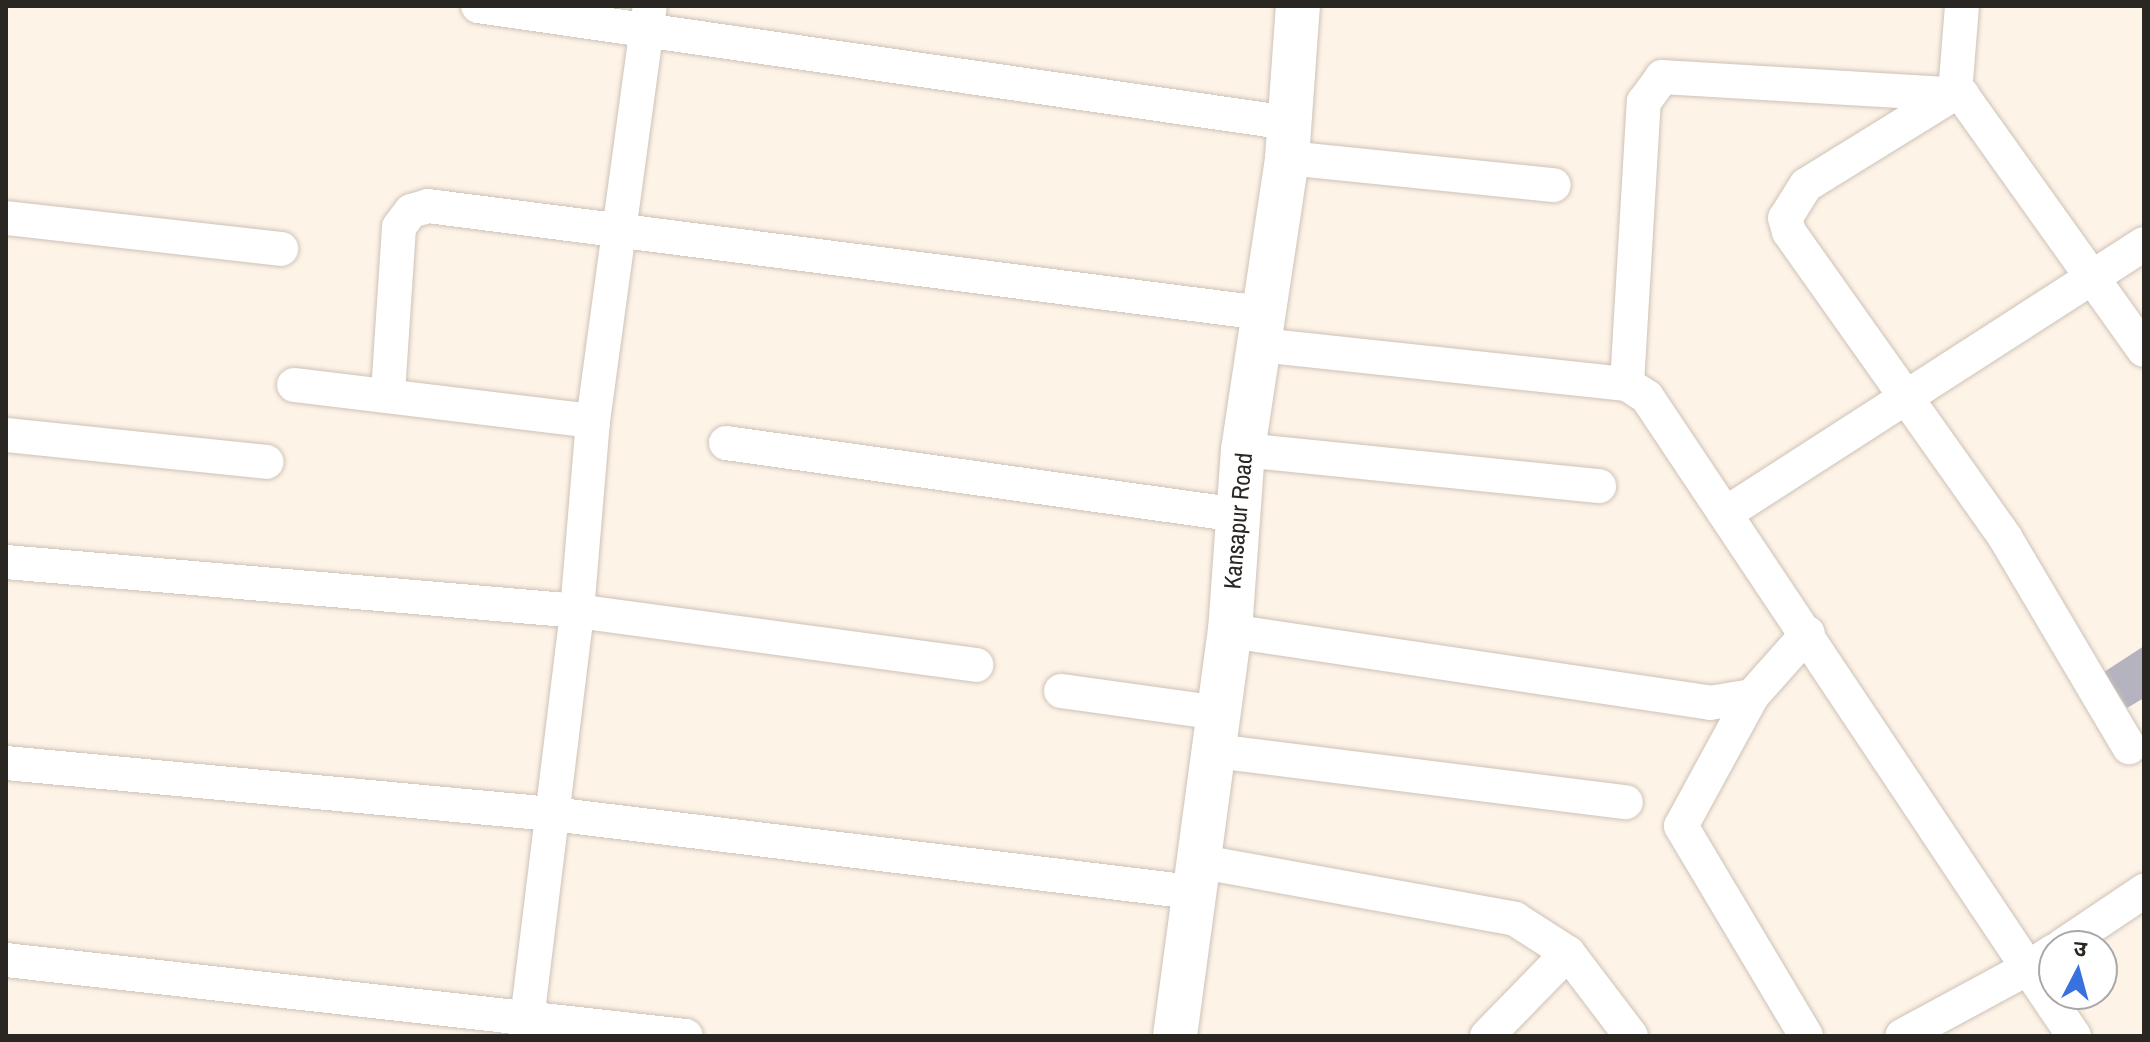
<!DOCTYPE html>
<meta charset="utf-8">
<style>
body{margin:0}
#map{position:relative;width:2150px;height:1042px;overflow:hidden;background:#fef3e7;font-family:"Archivo Narrow","Noto Sans Devanagari",sans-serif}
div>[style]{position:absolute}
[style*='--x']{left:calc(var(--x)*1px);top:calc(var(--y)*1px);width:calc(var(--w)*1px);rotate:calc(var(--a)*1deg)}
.building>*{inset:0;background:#b6b3c0}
.roads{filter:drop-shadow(0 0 2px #cdc2b7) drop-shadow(0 0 2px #cdc2b7)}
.street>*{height:34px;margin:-17px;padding:0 17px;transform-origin:17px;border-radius:17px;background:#fff}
.secondary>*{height:44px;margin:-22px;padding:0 22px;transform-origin:22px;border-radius:22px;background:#fff}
span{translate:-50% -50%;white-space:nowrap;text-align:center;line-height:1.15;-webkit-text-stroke:8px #fff;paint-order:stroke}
.street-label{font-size:24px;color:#2a2622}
.frame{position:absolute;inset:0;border:8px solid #2a2622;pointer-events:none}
.north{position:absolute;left:2038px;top:930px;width:80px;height:80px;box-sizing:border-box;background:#fff;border:2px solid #aaa8a7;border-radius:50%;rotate:6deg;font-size:22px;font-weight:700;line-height:32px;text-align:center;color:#2a2622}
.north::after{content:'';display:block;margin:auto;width:28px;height:36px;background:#3871e0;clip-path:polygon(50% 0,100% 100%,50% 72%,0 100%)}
</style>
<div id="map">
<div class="building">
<i style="clip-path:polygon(2144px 646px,2144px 698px,2127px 708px,2104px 672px)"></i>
</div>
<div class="roads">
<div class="street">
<i style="--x:478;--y:6;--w:819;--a:8.21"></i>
<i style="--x:1962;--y:6;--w:87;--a:94.6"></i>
<i style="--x:1955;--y:93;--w:175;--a:148.3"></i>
<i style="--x:1806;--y:185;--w:39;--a:122"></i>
<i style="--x:1785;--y:218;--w:15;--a:74"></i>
<i style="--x:1789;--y:232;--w:376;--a:54.7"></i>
<i style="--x:2006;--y:539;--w:242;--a:59.4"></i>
<i style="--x:1287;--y:158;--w:268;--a:5.8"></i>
<i style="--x:6;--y:218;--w:277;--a:6.4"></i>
<i style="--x:1260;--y:345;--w:369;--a:6.1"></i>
<i style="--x:1627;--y:384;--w:24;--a:33"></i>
<i style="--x:1647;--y:397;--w:686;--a:56.29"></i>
<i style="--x:2028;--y:968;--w:143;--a:151.6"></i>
<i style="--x:1627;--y:384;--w:283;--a:-86.6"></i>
<i style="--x:1644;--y:102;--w:31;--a:-54"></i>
<i style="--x:1662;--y:77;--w:301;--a:3.4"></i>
<i style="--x:1962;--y:95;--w:313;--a:54.5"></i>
<i style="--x:294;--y:385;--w:301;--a:6.9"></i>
<i style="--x:388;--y:393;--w:166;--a:-86.2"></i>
<i style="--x:399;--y:227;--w:20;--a:-53"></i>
<i style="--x:411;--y:211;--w:18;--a:-16"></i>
<i style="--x:428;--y:206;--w:841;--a:7.31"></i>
<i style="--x:6;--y:435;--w:262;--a:5.9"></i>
<i style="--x:726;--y:443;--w:517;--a:8"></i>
<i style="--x:1243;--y:450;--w:358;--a:5.8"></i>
<i style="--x:1728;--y:512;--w:495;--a:-32.8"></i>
<i style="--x:6;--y:562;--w:573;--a:4.9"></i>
<i style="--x:577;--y:611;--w:403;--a:7.7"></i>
<i style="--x:1230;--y:631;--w:485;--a:8.5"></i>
<i style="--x:1710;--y:703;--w:43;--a:-9.5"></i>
<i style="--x:1752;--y:696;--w:84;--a:-48.4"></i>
<i style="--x:1061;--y:691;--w:160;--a:7.9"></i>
<i style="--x:1752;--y:696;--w:148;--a:118.6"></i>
<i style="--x:1681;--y:826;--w:244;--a:59.2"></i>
<i style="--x:1215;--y:751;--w:414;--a:7.1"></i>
<i style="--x:6;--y:763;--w:548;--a:5.34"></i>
<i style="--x:552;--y:814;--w:645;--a:6.95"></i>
<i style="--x:1197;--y:861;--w:323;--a:10.3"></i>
<i style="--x:1515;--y:919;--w:63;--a:32.7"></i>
<i style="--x:1568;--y:953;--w:104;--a:52.8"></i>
<i style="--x:2062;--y:946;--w:99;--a:-33.9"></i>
<i style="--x:2054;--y:951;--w:31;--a:147"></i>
<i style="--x:2028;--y:968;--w:82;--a:55.9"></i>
<i style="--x:6;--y:960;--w:684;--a:6.38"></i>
<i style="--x:525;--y:1036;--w:428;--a:-83"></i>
<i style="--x:577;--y:611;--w:191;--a:-85.2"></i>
<i style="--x:593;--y:421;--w:419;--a:-82.2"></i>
<i style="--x:1487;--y:1036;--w:116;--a:-45.7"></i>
</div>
<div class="secondary">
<i style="--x:1175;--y:1036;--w:409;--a:-82.3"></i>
<i style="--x:1230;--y:631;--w:181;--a:-85.9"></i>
<i style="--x:1243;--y:450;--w:295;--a:-81.4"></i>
<i style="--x:1287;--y:158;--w:152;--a:-85.9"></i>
</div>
</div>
<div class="street-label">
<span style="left:1238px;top:521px;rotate:-85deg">Kansapur Road</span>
</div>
<div class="frame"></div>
<div class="north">उ</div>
</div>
